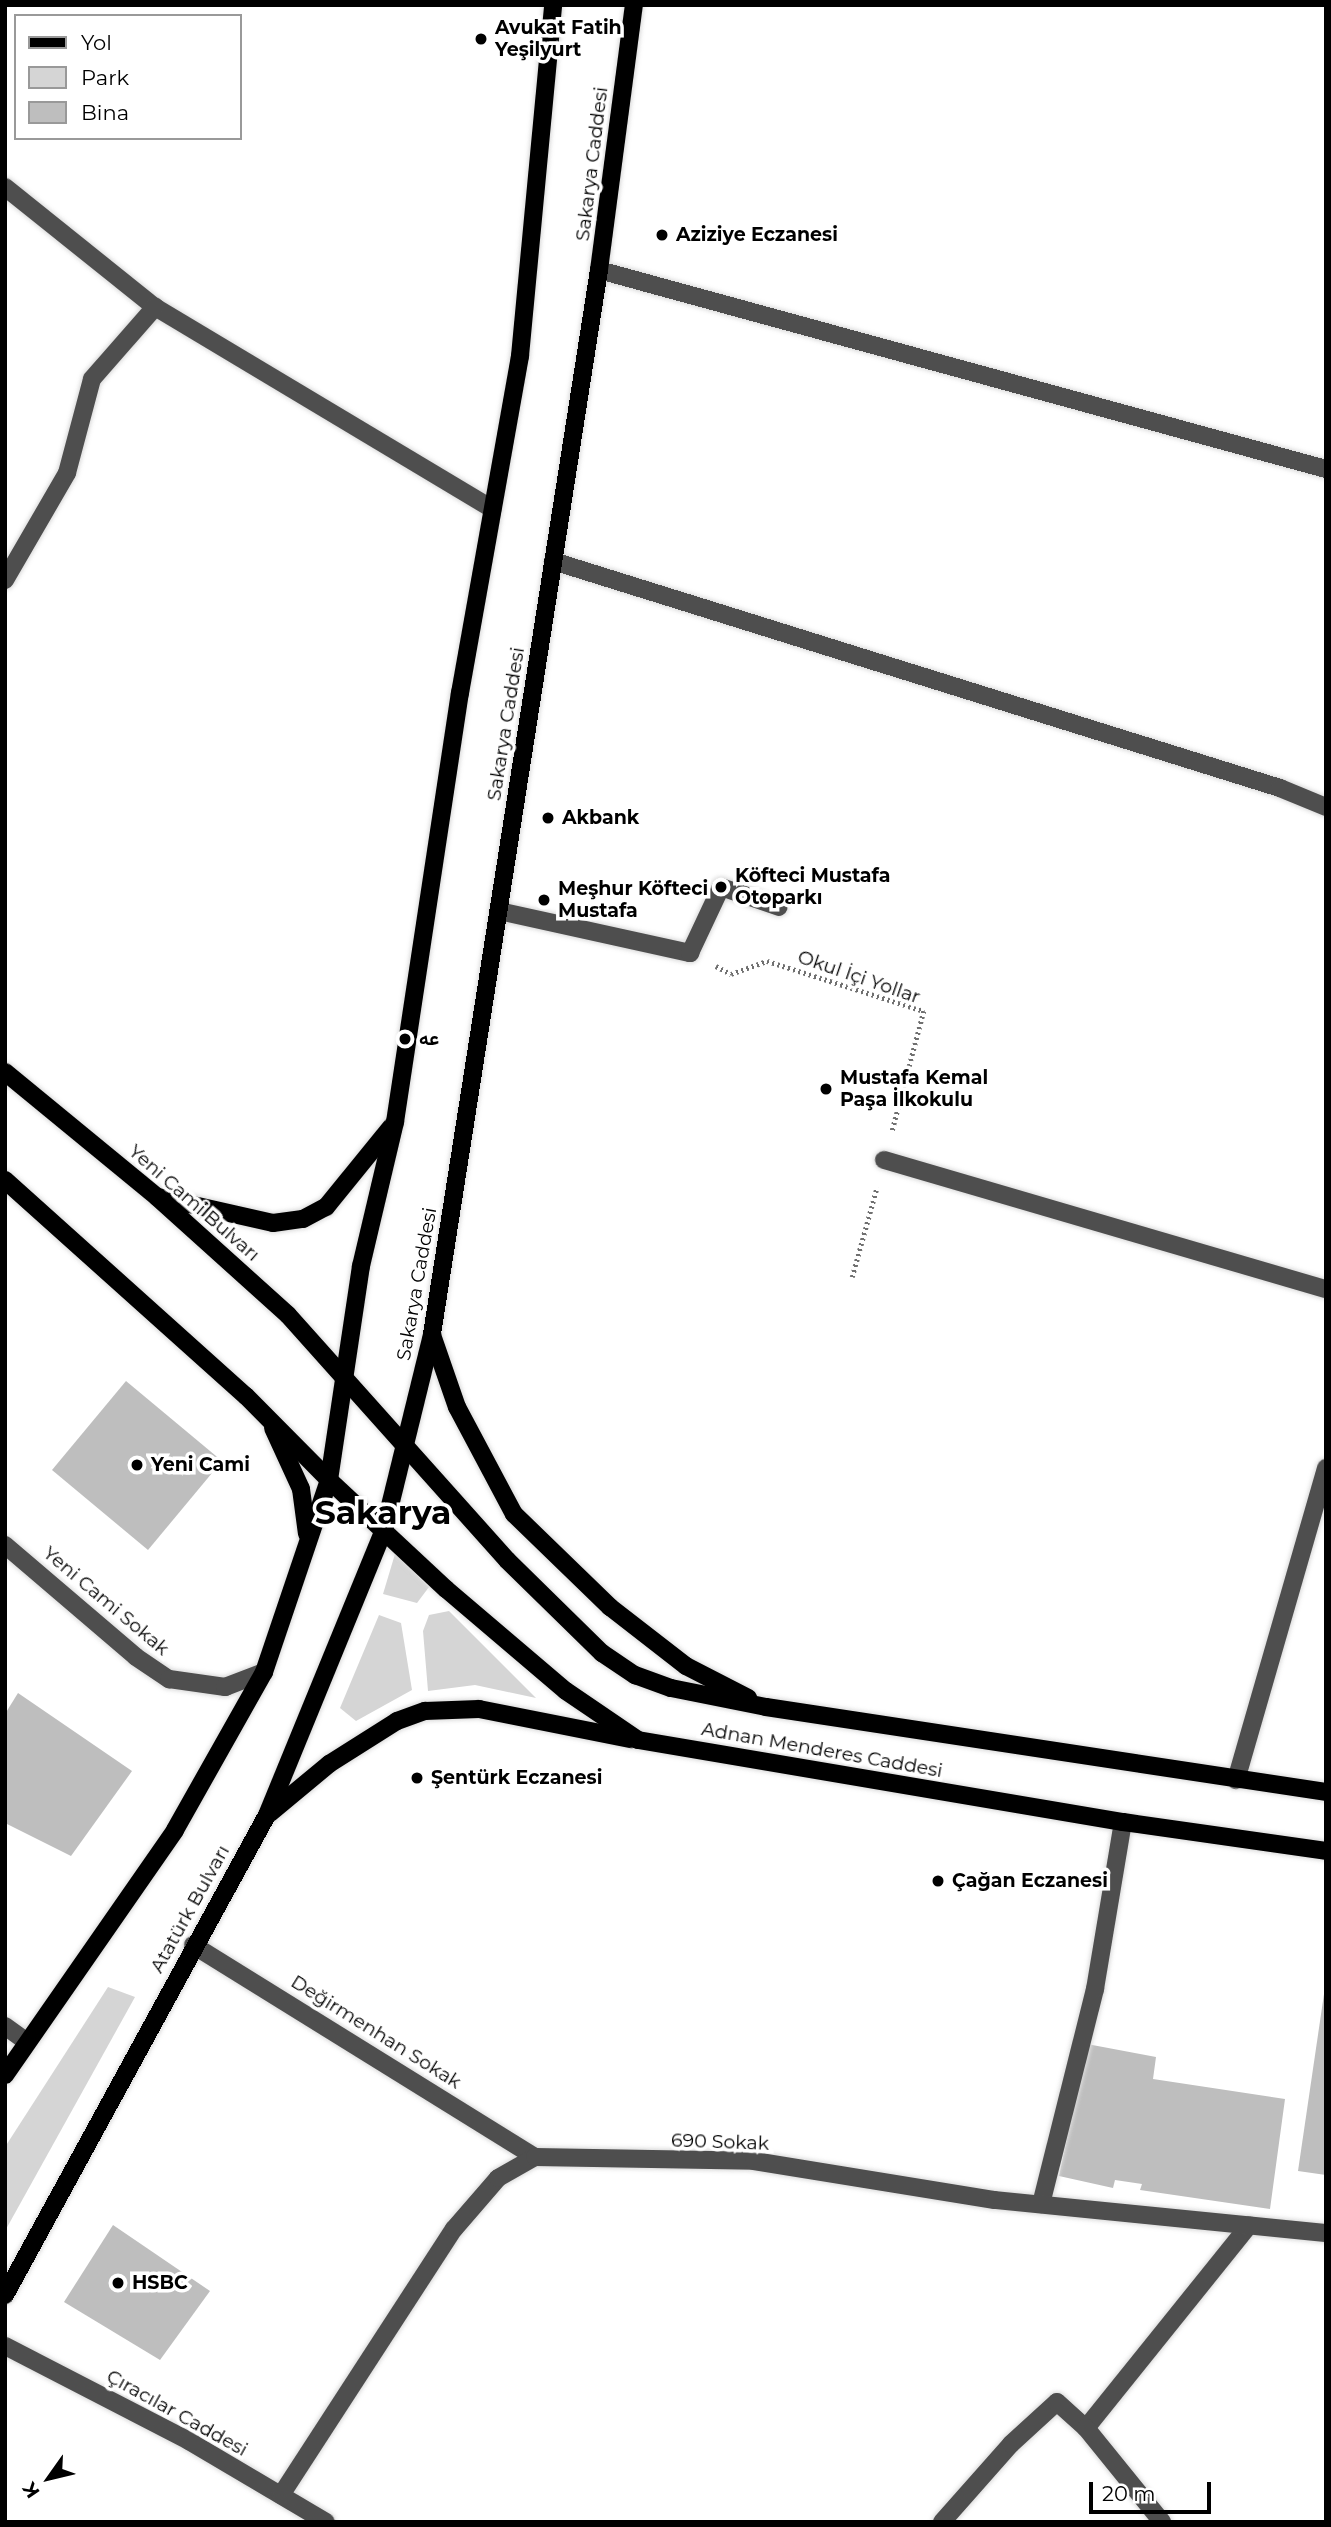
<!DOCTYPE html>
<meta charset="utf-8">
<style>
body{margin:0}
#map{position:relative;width:1331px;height:2527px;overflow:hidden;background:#fff;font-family:Montserrat,Vazirmatn,sans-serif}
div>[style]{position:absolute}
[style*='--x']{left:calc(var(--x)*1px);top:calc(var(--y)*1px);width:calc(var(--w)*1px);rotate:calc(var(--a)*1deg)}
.green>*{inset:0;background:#d5d5d5}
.building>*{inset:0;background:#bebebe}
.path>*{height:4.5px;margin-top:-2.25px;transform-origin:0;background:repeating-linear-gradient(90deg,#707070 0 2px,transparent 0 5.5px)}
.roads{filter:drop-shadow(0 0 2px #dbdbdb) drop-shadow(0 0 2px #dbdbdb)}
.minor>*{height:18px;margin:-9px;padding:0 9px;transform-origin:9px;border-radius:9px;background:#4e4e4e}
.major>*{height:18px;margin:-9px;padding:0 9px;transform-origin:9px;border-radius:9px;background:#000}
.dots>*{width:19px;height:19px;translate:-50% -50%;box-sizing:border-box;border:4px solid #fff;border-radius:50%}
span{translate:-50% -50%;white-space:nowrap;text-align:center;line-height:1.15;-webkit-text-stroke:7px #fff;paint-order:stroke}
.poi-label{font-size:19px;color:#000;font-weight:700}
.left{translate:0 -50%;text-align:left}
.street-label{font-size:19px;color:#000}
.town-label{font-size:33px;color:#000;font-weight:700}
.frame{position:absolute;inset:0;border:7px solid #000;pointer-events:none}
.legend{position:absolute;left:14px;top:14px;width:228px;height:126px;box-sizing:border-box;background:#fff;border:2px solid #999;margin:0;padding:9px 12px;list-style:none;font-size:21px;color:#000}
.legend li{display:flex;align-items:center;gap:14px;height:35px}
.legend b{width:35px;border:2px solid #999}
.north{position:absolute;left:14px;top:2443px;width:70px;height:70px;-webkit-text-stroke:5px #fff;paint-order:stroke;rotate:236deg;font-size:19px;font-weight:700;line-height:28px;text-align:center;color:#000}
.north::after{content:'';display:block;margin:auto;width:24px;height:32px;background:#000;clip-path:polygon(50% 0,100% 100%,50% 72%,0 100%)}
.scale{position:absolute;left:1089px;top:2482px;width:122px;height:32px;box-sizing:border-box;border:4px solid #000;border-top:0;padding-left:9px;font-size:21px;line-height:24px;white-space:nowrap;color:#000;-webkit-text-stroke:5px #fff;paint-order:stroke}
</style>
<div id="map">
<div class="green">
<i style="clip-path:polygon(395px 1554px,429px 1587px,417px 1603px,383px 1594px)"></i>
<i style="clip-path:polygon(449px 1611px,536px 1698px,475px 1685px,428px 1691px,423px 1631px,429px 1615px)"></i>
<i style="clip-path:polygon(379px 1615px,401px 1623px,412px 1690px,356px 1721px,340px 1708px)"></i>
<i style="clip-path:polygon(108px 1987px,135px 1997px,5px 2231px,5px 2147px)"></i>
</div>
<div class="building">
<i style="clip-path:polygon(126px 1381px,222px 1461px,148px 1550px,52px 1470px)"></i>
<i style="clip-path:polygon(18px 1693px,132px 1771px,71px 1856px,5px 1823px,5px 1714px)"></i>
<i style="clip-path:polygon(1324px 1994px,1326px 1994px,1326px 2175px,1298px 2171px)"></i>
<i style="clip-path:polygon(1087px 2044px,1156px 2057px,1153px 2079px,1285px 2099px,1270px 2209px,1140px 2190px,1142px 2184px,1115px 2180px,1113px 2188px,1059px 2176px)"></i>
<i style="clip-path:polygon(113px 2225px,210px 2291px,160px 2360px,64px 2302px)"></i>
</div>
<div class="path">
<i style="--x:716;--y:966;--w:17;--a:28"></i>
<i style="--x:731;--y:974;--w:38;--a:-20"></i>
<i style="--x:767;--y:961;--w:165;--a:17.7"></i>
<i style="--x:924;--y:1011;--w:125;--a:104.8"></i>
<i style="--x:852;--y:1277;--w:93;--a:-74.5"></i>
</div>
<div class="roads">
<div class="minor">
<i style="--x:5;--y:187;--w:192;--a:38.7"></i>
<i style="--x:155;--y:307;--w:393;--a:30.9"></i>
<i style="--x:599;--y:270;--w:754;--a:15.31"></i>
<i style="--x:553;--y:561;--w:762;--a:17.34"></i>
<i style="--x:1280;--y:788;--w:50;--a:22.4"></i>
<i style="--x:5;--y:580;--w:124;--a:-59.9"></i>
<i style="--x:67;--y:473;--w:97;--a:-75.1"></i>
<i style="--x:92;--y:379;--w:96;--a:-48.8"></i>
<i style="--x:499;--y:911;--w:196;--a:12.4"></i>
<i style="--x:690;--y:953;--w:73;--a:-64.8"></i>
<i style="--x:721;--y:887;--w:61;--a:19"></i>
<i style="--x:884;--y:1160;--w:460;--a:16.3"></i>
<i style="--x:5;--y:1545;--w:172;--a:40.5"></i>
<i style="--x:136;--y:1657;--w:40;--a:34"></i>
<i style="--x:169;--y:1679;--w:57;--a:8.1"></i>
<i style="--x:225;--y:1687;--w:42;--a:-21"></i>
<i style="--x:1236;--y:1780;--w:325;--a:-73.9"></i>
<i style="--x:193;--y:1945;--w:402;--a:31.8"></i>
<i style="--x:5;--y:2026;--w:27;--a:36"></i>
<i style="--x:1041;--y:2204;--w:222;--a:-75.9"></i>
<i style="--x:1095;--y:1989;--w:169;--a:-80.5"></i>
<i style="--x:5;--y:2346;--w:207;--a:27.3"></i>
<i style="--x:189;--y:2441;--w:159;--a:30.6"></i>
<i style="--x:1086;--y:2428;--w:260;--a:-51.2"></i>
<i style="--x:281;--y:2495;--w:317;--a:-57"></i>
<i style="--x:454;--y:2229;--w:67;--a:-49.2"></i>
<i style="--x:498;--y:2178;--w:43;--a:-29.6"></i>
<i style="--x:535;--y:2157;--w:219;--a:1"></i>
<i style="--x:754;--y:2161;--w:244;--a:9.2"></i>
<i style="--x:995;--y:2200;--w:333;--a:5.7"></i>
<i style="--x:942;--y:2522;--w:104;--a:-48.5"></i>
<i style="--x:1011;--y:2444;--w:62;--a:-42.4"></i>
<i style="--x:1057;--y:2402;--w:39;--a:42"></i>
<i style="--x:1086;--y:2428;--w:121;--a:51"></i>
</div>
<div class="major">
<i style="--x:5;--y:1072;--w:197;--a:39.4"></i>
<i style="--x:157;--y:1197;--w:176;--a:42"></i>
<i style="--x:288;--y:1315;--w:329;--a:48.2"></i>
<i style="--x:507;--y:1560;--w:133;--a:44.4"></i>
<i style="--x:602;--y:1653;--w:40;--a:34"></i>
<i style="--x:635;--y:1675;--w:38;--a:20"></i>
<i style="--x:671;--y:1688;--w:97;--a:11.3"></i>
<i style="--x:766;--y:1707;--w:566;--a:8.63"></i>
<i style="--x:5;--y:1180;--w:324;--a:41.9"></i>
<i style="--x:246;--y:1396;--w:118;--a:45.3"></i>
<i style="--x:329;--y:1480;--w:160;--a:43"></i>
<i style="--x:446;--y:1589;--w:157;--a:40.4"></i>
<i style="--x:566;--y:1691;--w:87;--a:34.2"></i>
<i style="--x:638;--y:1740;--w:492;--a:9.6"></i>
<i style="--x:1123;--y:1822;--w:205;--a:8.1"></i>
<i style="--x:158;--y:1197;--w:118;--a:12.7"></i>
<i style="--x:273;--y:1223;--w:30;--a:-8"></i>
<i style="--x:303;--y:1219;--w:26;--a:-28"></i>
<i style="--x:326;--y:1207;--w:103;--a:-50.9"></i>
<i style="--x:432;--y:1335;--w:76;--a:70.9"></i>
<i style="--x:457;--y:1407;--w:121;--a:62"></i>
<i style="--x:514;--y:1514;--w:134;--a:44.1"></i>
<i style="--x:610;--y:1607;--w:96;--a:37.8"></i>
<i style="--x:686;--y:1666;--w:70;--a:27.3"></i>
<i style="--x:273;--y:1428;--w:67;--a:65.3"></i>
<i style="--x:301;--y:1489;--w:45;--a:82.4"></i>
<i style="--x:270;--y:1813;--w:77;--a:-39.7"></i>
<i style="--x:329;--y:1764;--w:80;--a:-32.3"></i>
<i style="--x:397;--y:1721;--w:30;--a:-20"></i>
<i style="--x:425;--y:1711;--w:54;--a:-2.1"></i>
<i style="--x:479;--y:1709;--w:155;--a:11.2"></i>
<i style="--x:5;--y:2075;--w:298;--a:-55.2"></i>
<i style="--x:175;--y:1830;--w:181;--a:-60.6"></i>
<i style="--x:264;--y:1672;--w:203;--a:-71.3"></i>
<i style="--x:329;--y:1480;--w:216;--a:-81.5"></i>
<i style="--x:361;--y:1266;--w:148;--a:-76.7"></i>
<i style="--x:395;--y:1122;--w:434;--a:-81.4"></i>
<i style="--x:460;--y:693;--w:342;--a:-79.9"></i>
<i style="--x:520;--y:356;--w:353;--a:-84.6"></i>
<i style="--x:5;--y:2295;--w:547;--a:-61.37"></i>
<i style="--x:267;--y:1815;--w:308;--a:-67.7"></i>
<i style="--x:384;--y:1530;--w:202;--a:-76.2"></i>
<i style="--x:432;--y:1334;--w:1077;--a:-81.08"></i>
<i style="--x:599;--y:270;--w:267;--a:-82.5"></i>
</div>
</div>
<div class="dots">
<i style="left:481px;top:39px;background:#000"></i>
<i style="left:662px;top:235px;background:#000"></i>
<i style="left:548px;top:818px;background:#000"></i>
<i style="left:721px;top:887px;background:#000"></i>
<i style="left:544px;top:900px;background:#000"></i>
<i style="left:405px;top:1039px;background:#000"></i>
<i style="left:826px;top:1089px;background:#000"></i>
<i style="left:137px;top:1465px;background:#000"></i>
<i style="left:417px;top:1778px;background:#000"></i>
<i style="left:938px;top:1881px;background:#000"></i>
<i style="left:118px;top:2283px;background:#000"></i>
</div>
<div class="poi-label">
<span class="left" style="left:495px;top:39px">Avukat Fatih<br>Yeşilyurt</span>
<span class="left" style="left:676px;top:235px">Aziziye Eczanesi</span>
<span class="left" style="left:562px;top:818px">Akbank</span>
<span class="left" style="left:735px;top:887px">Köfteci Mustafa<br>Otoparkı</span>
<span class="left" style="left:558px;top:900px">Meşhur Köfteci<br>Mustafa</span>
<span class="left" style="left:419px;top:1039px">عه</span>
<span class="left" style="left:840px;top:1089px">Mustafa Kemal<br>Paşa İlkokulu</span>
<span class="left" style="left:151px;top:1465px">Yeni Cami</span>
<span class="left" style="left:431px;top:1778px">Şentürk Eczanesi</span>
<span class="left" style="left:952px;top:1881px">Çağan Eczanesi</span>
<span class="left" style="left:132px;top:2283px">HSBC</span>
</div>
<div class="street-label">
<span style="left:592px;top:164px;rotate:-83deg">Sakarya Caddesi</span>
<span style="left:506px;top:724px;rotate:-81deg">Sakarya Caddesi</span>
<span style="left:859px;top:977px;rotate:19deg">Okul İçi Yollar</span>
<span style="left:194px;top:1203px;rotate:41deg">Yeni Cami Bulvarı</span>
<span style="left:417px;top:1284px;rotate:-80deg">Sakarya Caddesi</span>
<span style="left:106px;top:1601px;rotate:40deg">Yeni Cami Sokak</span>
<span style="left:822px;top:1750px;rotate:10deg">Adnan Menderes Caddesi</span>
<span style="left:190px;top:1909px;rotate:-61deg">Atatürk Bulvarı</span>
<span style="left:376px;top:2032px;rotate:32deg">Değirmenhan Sokak</span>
<span style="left:720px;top:2142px;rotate:2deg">690 Sokak</span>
<span style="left:177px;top:2413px;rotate:29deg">Çıracılar Caddesi</span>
</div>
<div class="town-label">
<span style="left:383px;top:1513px">Sakarya</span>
</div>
<div class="frame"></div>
<ul class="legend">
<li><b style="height:9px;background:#000"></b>Yol</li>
<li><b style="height:19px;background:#d5d5d5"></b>Park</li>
<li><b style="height:19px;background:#bebebe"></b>Bina</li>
</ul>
<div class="north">K</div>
<div class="scale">20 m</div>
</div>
